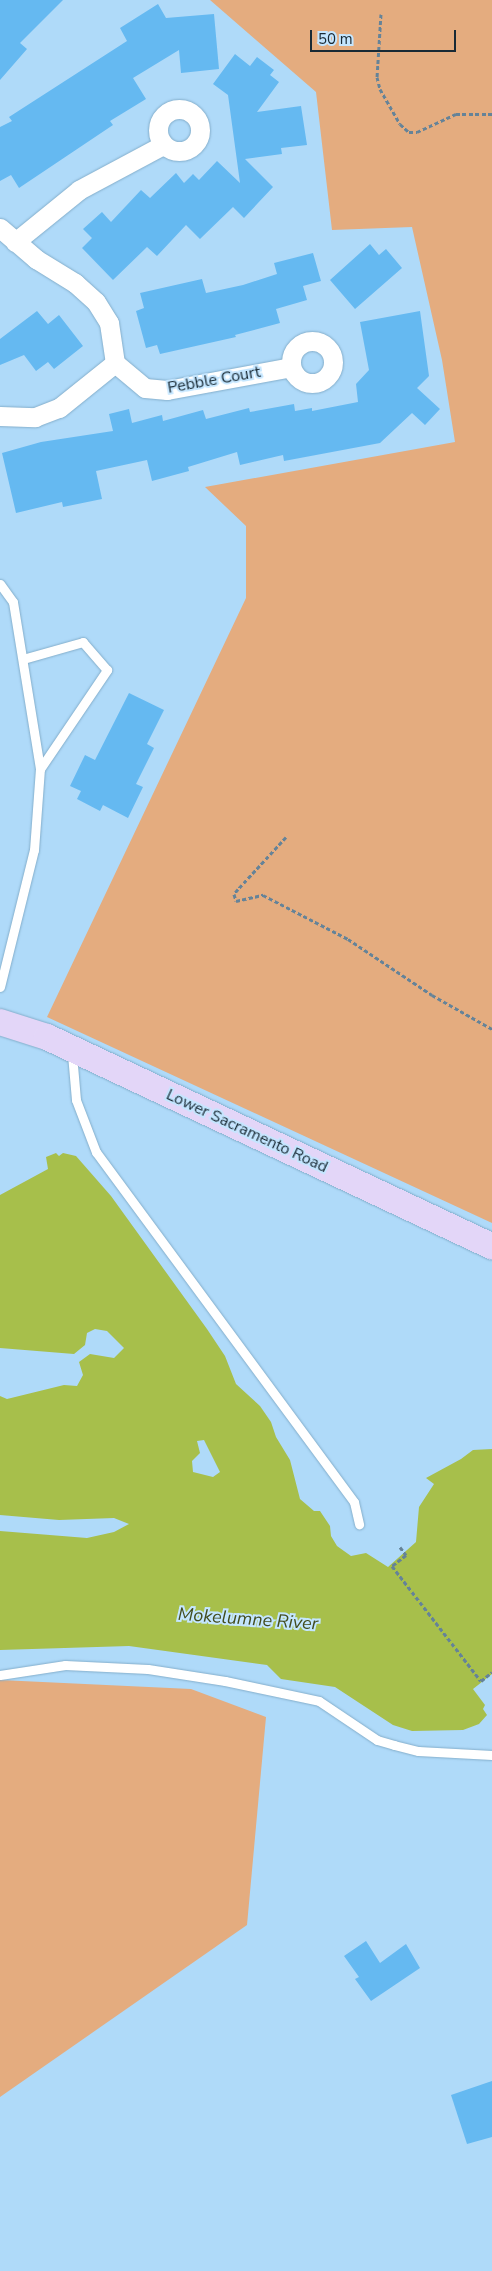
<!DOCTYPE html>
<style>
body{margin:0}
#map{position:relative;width:492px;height:2271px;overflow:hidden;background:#afdaf9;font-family:"Nunito Sans",sans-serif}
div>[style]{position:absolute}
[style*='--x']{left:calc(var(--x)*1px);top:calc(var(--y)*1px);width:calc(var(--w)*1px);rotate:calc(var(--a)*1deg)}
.green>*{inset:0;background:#e4ac7f}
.water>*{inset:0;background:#a7bf4b}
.building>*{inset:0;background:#65b9f1}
.path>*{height:3px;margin-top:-1.5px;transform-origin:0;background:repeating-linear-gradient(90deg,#658398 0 4px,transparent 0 6.5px)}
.roads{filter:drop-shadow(0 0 1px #84aecb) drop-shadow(0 0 1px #84aecb)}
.service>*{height:9px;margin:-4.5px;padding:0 4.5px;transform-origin:4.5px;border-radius:4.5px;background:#fff}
.minor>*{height:19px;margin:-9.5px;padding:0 9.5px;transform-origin:9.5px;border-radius:9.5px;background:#fff}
.minor>.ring{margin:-9.5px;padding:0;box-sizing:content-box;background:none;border:19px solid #fff;border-radius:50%}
.secondary>*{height:26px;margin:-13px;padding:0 13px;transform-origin:13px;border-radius:13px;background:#e3d6f8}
span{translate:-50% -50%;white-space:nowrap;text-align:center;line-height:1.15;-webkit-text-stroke:4px #c4e6ff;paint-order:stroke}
.street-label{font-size:16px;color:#192a35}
.water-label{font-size:18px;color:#434d1f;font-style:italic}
.scale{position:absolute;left:310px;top:30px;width:146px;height:22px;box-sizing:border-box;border:2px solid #192a35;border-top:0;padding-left:6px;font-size:15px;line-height:18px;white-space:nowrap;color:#192a35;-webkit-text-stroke:4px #c4e6ff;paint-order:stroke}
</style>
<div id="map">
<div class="green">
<i style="clip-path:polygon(210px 0,492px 0,492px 1223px,47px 1017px,246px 598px,246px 526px,205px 487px,455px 442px,442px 360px,412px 227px,332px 230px,316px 92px)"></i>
<i style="clip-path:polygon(0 1680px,191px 1689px,266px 1717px,247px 1925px,0 2097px)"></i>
</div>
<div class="water">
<i style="clip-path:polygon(evenodd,56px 1153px,59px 1156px,63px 1153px,76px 1156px,111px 1196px,207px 1329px,225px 1356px,236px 1384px,260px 1406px,271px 1422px,276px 1437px,290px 1460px,300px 1499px,314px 1511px,320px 1511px,330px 1526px,331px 1536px,337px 1546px,351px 1556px,366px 1553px,388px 1567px,416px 1542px,419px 1507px,434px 1484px,426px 1478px,461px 1459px,473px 1450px,492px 1449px,492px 1674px,473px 1689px,485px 1705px,483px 1709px,487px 1715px,479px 1724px,463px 1730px,412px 1731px,393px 1725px,335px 1687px,281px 1679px,267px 1665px,129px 1646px,0 1650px,0 1531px,87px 1538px,114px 1532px,129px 1524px,114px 1518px,59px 1520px,0 1515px,0 1396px,7px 1399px,64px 1385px,77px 1386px,83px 1375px,79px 1362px,90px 1354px,114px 1358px,124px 1348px,107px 1331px,95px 1329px,87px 1333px,85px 1345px,74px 1354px,0 1348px,0 1195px,48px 1169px,46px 1157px,56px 1153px,204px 1440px,220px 1472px,213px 1477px,193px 1472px,192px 1461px,200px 1453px,197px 1441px,204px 1440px)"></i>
</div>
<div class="building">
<i style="clip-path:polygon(0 0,63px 0,20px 43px,27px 49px,0 80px)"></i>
<i style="clip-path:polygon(158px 4px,166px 18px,214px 14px,219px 69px,181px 73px,179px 50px,133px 78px,146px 99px,110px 121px,113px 125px,19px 188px,11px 175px,0 181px,0 127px,12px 121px,9px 117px,127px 41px,120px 28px)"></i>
<i style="clip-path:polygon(235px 54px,250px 66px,257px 57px,274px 70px,270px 75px,279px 82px,257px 112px,301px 106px,307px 145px,281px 148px,282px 154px,245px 159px,273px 187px,244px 218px,233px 207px,200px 239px,186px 225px,157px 256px,147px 247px,113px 280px,82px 248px,92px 238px,83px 229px,102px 212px,111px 222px,141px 190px,150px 198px,176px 173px,184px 183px,193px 174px,199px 180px,217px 161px,240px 183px,228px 95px,213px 84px)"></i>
<i style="clip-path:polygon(370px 244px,379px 255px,386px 249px,402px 268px,355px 309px,330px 280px)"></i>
<i style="clip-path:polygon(313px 253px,321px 281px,303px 286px,307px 300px,276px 309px,280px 323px,235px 335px,236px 337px,160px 354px,157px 345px,146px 348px,136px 311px,144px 308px,140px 293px,202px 279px,206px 293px,243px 285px,277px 274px,274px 263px)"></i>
<i style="clip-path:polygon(37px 311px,48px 324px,59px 315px,83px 346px,54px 369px,48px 362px,36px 371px,24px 355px,0 365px,0 339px)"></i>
<i style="clip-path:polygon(420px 311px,429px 376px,417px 388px,440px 409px,425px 425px,412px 413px,380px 443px,284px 461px,283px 455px,240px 465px,237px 452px,188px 467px,189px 471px,152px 481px,147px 460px,96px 471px,102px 499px,63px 507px,62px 502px,16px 513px,2px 453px,41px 442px,113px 431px,109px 414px,129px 409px,132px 423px,162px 415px,163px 421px,203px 410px,206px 419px,249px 408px,250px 412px,294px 404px,295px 411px,312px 408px,312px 411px,358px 402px,356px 384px,369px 370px,360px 322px)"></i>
<i style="clip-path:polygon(129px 693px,164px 710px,147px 744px,154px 748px,136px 784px,143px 787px,128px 818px,103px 805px,100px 811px,77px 799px,81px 791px,70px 786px,85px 755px,95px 760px)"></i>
<i style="clip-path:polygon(366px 1941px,380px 1963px,406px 1944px,420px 1968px,371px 2001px,355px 1979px,359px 1977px,344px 1956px)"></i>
<i style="clip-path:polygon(492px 2081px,492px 2137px,467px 2144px,451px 2095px)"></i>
</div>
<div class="path">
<i style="--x:381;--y:14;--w:63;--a:93.6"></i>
<i style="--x:377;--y:77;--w:12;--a:76"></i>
<i style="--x:380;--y:89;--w:40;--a:60.3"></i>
<i style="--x:400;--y:124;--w:12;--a:42"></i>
<i style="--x:409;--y:132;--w:8;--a:0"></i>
<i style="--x:417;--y:132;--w:43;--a:-24.8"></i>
<i style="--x:456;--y:114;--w:36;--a:0"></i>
<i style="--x:286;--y:837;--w:71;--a:132.7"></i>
<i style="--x:238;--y:889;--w:6;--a:129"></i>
<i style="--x:234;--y:894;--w:7;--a:74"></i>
<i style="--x:236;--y:901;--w:28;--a:-13"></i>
<i style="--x:263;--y:895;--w:96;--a:27.4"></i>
<i style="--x:348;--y:939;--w:101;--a:33.7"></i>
<i style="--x:432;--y:995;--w:69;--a:29.5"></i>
<i style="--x:400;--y:1547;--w:10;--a:53"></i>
<i style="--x:406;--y:1555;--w:18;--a:142"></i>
<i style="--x:392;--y:1566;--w:145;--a:52.3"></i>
<i style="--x:481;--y:1681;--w:14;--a:-39"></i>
</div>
<div class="roads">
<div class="service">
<i style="--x:0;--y:584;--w:22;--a:54"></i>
<i style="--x:13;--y:602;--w:169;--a:80.8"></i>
<i style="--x:0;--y:987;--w:141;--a:-76.1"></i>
<i style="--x:34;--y:850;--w:81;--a:-85.8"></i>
<i style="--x:40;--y:769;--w:120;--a:-55.9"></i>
<i style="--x:107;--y:670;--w:37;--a:-131"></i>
<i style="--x:83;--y:642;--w:62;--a:164.2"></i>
<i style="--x:72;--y:1054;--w:46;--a:85"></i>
<i style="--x:76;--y:1100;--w:56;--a:69"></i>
<i style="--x:96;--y:1152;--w:435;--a:53.6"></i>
<i style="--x:354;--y:1502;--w:23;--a:77"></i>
<i style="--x:0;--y:1675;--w:66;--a:-8.7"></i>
<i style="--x:65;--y:1665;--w:83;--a:2.8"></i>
<i style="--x:148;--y:1669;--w:78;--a:8.9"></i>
<i style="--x:225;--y:1681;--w:96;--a:12"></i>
<i style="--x:319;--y:1701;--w:70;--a:33.9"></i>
<i style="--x:377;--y:1740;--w:18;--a:16"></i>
<i style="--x:394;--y:1745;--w:25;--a:14"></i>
<i style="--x:418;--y:1751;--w:74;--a:3.1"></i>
</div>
<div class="minor">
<i class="ring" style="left:158px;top:109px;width:23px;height:23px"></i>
<i style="--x:0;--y:228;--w:48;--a:40.7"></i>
<i style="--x:36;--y:259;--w:46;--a:31.6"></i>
<i style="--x:75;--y:283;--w:28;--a:42"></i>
<i style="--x:96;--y:302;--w:25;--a:58"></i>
<i style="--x:109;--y:323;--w:40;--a:81.5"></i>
<i style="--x:15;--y:242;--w:82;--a:-39.1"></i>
<i style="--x:79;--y:190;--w:95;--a:-28.2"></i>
<i class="ring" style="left:291px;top:341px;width:23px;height:23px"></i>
<i style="--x:115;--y:363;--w:39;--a:40"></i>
<i style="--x:145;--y:388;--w:22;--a:5"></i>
<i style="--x:167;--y:390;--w:126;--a:-10.5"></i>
<i style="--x:0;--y:416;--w:35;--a:2"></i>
<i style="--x:35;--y:417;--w:26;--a:-21"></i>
<i style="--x:59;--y:408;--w:72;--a:-38.8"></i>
</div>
<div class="secondary">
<i style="--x:0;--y:1022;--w:49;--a:17.7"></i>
<i style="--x:47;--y:1037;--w:492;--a:25.2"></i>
</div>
</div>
<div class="street-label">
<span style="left:214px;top:380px;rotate:-10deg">Pebble Court</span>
<span style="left:247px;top:1131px;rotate:25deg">Lower Sacramento Road</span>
</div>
<div class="water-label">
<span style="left:248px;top:1619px;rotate:4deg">Mokelumne River</span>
</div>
<div class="scale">50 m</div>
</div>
